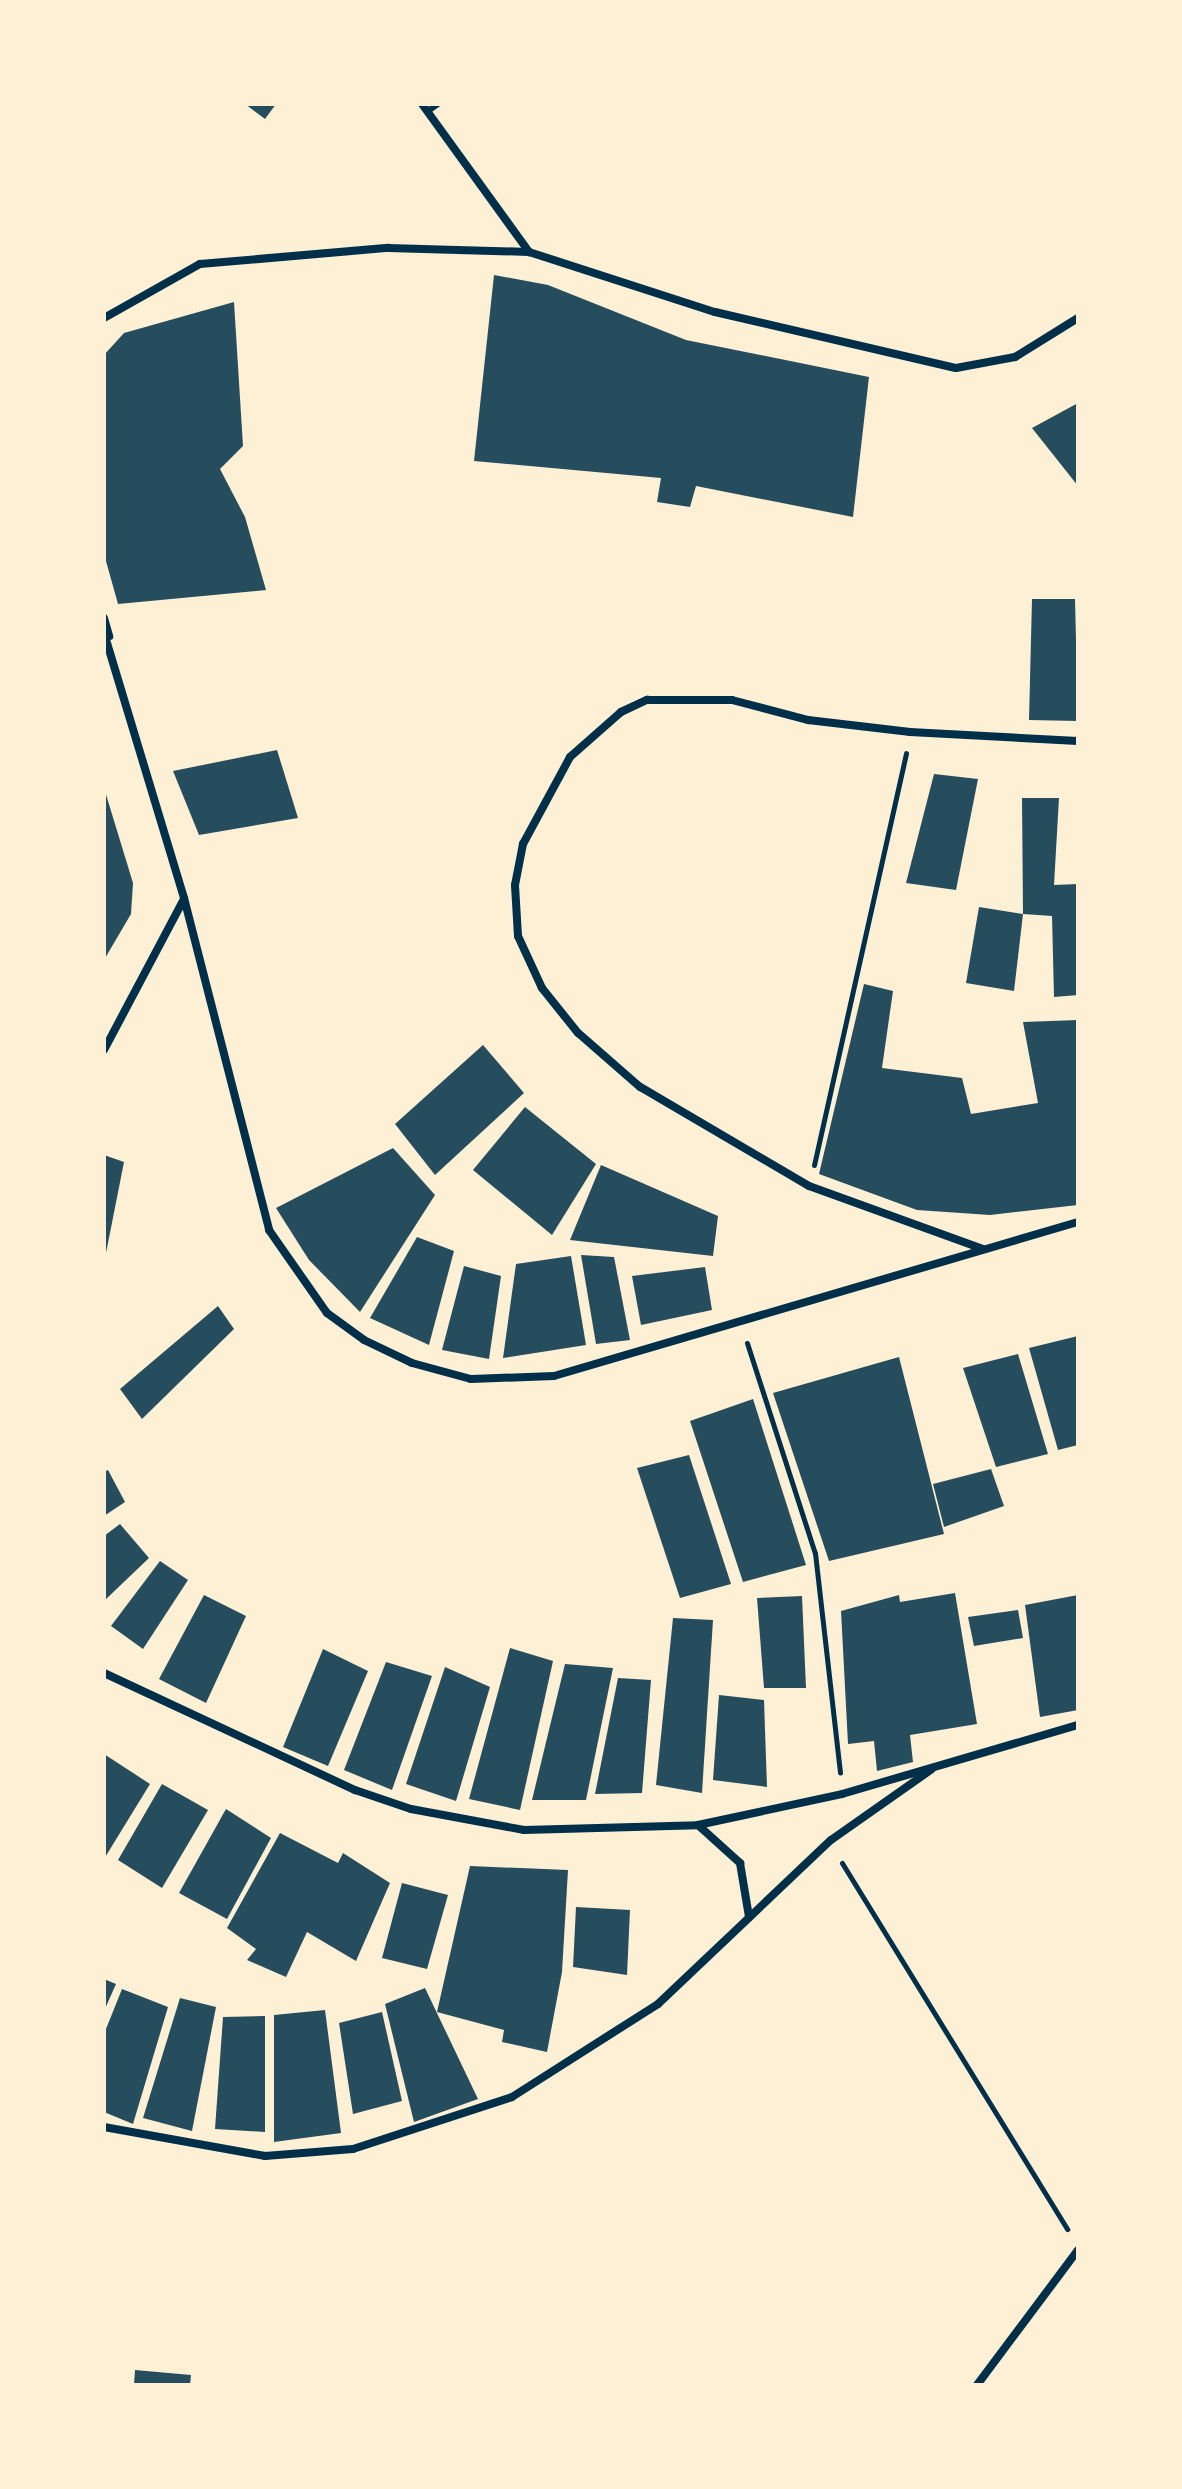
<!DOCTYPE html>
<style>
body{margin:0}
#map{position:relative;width:1182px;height:2489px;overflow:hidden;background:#fdf0d5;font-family:"Nunito Sans",sans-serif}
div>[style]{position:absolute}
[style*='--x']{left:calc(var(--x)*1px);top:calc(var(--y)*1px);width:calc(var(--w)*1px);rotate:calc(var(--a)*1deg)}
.building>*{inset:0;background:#264d5e}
.path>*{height:5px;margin:-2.5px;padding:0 2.5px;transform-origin:2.5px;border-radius:2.5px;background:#003049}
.service>*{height:6px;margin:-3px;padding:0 3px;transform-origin:3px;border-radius:3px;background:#003049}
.minor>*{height:8px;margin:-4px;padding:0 4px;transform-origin:4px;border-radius:4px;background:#003049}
span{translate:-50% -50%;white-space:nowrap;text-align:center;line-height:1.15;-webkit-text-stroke:8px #fdf0d5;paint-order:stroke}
.frame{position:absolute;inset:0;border:106px solid #fdf0d5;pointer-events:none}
</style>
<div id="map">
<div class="building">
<i style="clip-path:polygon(245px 104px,276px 104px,265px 119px)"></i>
<i style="clip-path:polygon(494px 275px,548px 285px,686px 340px,869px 377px,853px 517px,696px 486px,690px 507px,657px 502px,661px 478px,474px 461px)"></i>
<i style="clip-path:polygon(234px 302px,243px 446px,220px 469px,245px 517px,266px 590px,118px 604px,104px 554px,104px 355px,124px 333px)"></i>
<i style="clip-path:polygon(1078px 403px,1078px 486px,1032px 428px)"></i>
<i style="clip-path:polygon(1032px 599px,1075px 599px,1078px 721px,1029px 720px)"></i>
<i style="clip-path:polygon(277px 750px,298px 818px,199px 835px,173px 771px)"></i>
<i style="clip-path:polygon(934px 774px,978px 779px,956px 890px,906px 883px)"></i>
<i style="clip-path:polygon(104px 788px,133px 883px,131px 914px,104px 960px)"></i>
<i style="clip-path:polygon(1022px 798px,1059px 798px,1054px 885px,1078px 884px,1078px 995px,1054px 997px,1052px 916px,1023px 914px)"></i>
<i style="clip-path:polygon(979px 907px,1023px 914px,1014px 991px,966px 983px)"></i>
<i style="clip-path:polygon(864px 984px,893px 991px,882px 1068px,962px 1078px,971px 1114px,1038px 1103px,1023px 1022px,1078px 1020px,1078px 1205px,990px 1215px,917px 1210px,819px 1174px)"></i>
<i style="clip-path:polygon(483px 1045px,524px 1093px,435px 1175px,395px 1124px)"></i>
<i style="clip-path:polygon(525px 1107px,596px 1164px,552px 1235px,473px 1170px)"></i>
<i style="clip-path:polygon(393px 1148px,435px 1195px,360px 1312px,309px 1260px,276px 1208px)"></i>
<i style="clip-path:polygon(104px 1155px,124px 1162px,105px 1258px,104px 1258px)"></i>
<i style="clip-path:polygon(601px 1165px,718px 1216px,713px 1256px,570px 1240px)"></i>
<i style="clip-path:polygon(417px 1237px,454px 1251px,429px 1345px,370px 1318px)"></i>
<i style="clip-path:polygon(581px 1255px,614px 1257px,630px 1340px,596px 1344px)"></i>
<i style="clip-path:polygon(571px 1256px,586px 1345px,503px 1358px,516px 1264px)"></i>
<i style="clip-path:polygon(464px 1266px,501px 1276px,489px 1359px,442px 1350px)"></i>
<i style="clip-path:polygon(705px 1267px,712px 1310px,641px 1325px,632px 1276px)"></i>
<i style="clip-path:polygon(218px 1306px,234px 1329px,142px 1419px,120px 1389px)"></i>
<i style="clip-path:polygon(1078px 1336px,1078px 1445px,1058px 1450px,1029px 1348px)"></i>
<i style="clip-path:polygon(1018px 1354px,1048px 1454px,996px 1467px,963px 1368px)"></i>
<i style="clip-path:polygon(899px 1357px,944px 1534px,829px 1561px,773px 1393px)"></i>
<i style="clip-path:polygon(753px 1399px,806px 1565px,743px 1582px,690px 1421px)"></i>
<i style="clip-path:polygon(689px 1455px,731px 1584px,680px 1598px,637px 1468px)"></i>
<i style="clip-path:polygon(991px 1469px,1004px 1506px,944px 1527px,933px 1484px)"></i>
<i style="clip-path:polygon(108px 1470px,125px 1502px,104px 1516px,104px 1472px)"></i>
<i style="clip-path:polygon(120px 1524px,149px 1558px,104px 1601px,104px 1536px)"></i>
<i style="clip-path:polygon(160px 1561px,188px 1580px,143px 1649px,111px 1626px)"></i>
<i style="clip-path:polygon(955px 1593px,977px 1724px,910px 1735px,913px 1762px,877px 1771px,874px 1741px,848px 1744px,841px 1611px,899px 1595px,900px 1602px)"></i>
<i style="clip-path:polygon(204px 1595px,246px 1616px,206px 1703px,159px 1679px)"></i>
<i style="clip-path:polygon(1078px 1595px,1078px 1710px,1040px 1717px,1025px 1605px)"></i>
<i style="clip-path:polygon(802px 1596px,806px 1688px,764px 1688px,757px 1598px)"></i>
<i style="clip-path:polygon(1018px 1610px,1023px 1638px,974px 1646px,968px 1617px)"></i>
<i style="clip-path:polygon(673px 1618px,713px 1620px,702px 1793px,656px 1785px)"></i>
<i style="clip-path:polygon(510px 1648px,553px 1661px,520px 1810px,469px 1799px)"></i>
<i style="clip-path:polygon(323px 1649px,368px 1671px,328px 1766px,283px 1747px)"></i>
<i style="clip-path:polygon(386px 1662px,432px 1676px,392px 1790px,344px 1770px)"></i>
<i style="clip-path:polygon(565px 1664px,613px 1668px,586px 1800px,532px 1800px)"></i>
<i style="clip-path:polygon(445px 1667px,490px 1687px,456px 1801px,406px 1784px)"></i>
<i style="clip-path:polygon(618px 1678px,651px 1680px,642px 1793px,595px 1794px)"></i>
<i style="clip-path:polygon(719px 1695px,764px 1700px,767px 1787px,713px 1780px)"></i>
<i style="clip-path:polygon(104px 1754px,150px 1784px,104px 1859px)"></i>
<i style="clip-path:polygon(162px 1784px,208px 1810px,162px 1888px,118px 1860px)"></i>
<i style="clip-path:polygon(226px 1809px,271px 1838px,227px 1919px,179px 1893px)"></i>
<i style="clip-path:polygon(280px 1833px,338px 1863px,343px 1853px,390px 1883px,356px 1961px,307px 1932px,286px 1977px,247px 1960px,256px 1949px,227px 1928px)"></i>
<i style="clip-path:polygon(470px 1866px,568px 1870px,562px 1972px,547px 2052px,502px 2042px,504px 2030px,437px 2012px)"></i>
<i style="clip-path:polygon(402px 1883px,448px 1895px,427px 1969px,382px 1958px)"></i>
<i style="clip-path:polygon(576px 1907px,630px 1910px,627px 1975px,573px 1967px)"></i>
<i style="clip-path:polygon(104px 1979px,116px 1984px,104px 2011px)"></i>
<i style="clip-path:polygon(425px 1988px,478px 2099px,414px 2122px,385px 2004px)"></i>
<i style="clip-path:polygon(122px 1989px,168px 2007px,133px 2124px,104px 2112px,104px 2034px)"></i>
<i style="clip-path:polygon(180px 1998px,216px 2007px,192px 2131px,143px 2118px)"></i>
<i style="clip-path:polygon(325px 2010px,341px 2133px,274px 2142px,274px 2015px)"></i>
<i style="clip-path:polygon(382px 2012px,402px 2101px,353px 2114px,339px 2023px)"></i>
<i style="clip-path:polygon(265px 2016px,265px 2132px,215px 2129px,223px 2017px)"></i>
<i style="clip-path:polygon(135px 2370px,191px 2375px,190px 2385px,134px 2385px)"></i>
</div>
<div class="path">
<i style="--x:814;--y:1165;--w:422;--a:-77.4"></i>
<i style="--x:747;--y:1343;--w:221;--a:72.1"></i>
<i style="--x:815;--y:1553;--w:221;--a:83.5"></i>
<i style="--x:842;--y:1863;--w:430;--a:58.4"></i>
</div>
<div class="service">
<i style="--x:428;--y:111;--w:12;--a:-35"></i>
</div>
<div class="minor">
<i style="--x:422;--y:104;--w:183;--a:54.1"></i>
<i style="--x:529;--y:252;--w:195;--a:17.9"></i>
<i style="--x:715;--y:312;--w:247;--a:13.1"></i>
<i style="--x:956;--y:368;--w:60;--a:-10.6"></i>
<i style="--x:1015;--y:357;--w:74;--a:-31.8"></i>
<i style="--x:104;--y:318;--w:110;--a:-29.4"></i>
<i style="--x:200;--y:264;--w:189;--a:-4.9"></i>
<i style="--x:388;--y:248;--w:141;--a:1.6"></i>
<i style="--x:104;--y:618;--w:19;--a:74"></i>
<i style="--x:104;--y:633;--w:277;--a:73.2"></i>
<i style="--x:184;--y:898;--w:343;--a:75.6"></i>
<i style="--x:269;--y:1230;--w:101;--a:55.1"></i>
<i style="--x:327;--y:1313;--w:46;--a:36.1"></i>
<i style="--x:364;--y:1340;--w:53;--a:25.6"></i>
<i style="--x:412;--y:1363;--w:61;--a:15.2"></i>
<i style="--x:471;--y:1379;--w:83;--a:-2.1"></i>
<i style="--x:554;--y:1376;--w:546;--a:-16.38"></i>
<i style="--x:104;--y:1050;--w:171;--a:-62.1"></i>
<i style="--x:983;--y:1249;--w:185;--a:-160.1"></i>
<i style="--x:809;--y:1186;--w:196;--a:-149.6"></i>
<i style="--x:640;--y:1087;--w:82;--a:-138.9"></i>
<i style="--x:578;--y:1033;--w:58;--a:-128.7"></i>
<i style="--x:542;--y:988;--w:57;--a:-114.8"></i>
<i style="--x:518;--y:936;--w:51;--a:-93.4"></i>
<i style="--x:515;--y:885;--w:42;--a:-79"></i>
<i style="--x:523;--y:844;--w:99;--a:-61.6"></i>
<i style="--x:570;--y:757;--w:68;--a:-41.4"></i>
<i style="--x:621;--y:712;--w:29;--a:-25"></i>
<i style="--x:647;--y:700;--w:85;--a:0"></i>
<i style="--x:732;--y:700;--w:79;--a:14.7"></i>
<i style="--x:808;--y:720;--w:103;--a:6.7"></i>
<i style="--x:910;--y:732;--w:168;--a:3.1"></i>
<i style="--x:104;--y:1673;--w:277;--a:25"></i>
<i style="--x:355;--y:1790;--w:59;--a:18.7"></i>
<i style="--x:411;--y:1809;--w:115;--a:10.5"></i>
<i style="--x:524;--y:1830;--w:174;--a:-1.6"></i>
<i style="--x:698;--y:1825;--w:147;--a:-12.1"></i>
<i style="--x:842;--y:1794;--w:246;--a:-16.3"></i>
<i style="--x:698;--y:1825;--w:57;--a:42.1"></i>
<i style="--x:740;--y:1863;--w:55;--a:80.5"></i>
<i style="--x:104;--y:2127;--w:164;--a:10.2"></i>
<i style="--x:265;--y:2156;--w:88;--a:-4.5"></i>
<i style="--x:353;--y:2149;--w:167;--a:-18.1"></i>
<i style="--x:512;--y:2097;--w:173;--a:-32.5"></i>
<i style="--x:658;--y:2004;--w:238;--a:-43.5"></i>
<i style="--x:831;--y:1840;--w:123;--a:-35.1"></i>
<i style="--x:977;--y:2385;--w:169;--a:-53.2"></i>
</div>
<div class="frame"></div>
</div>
